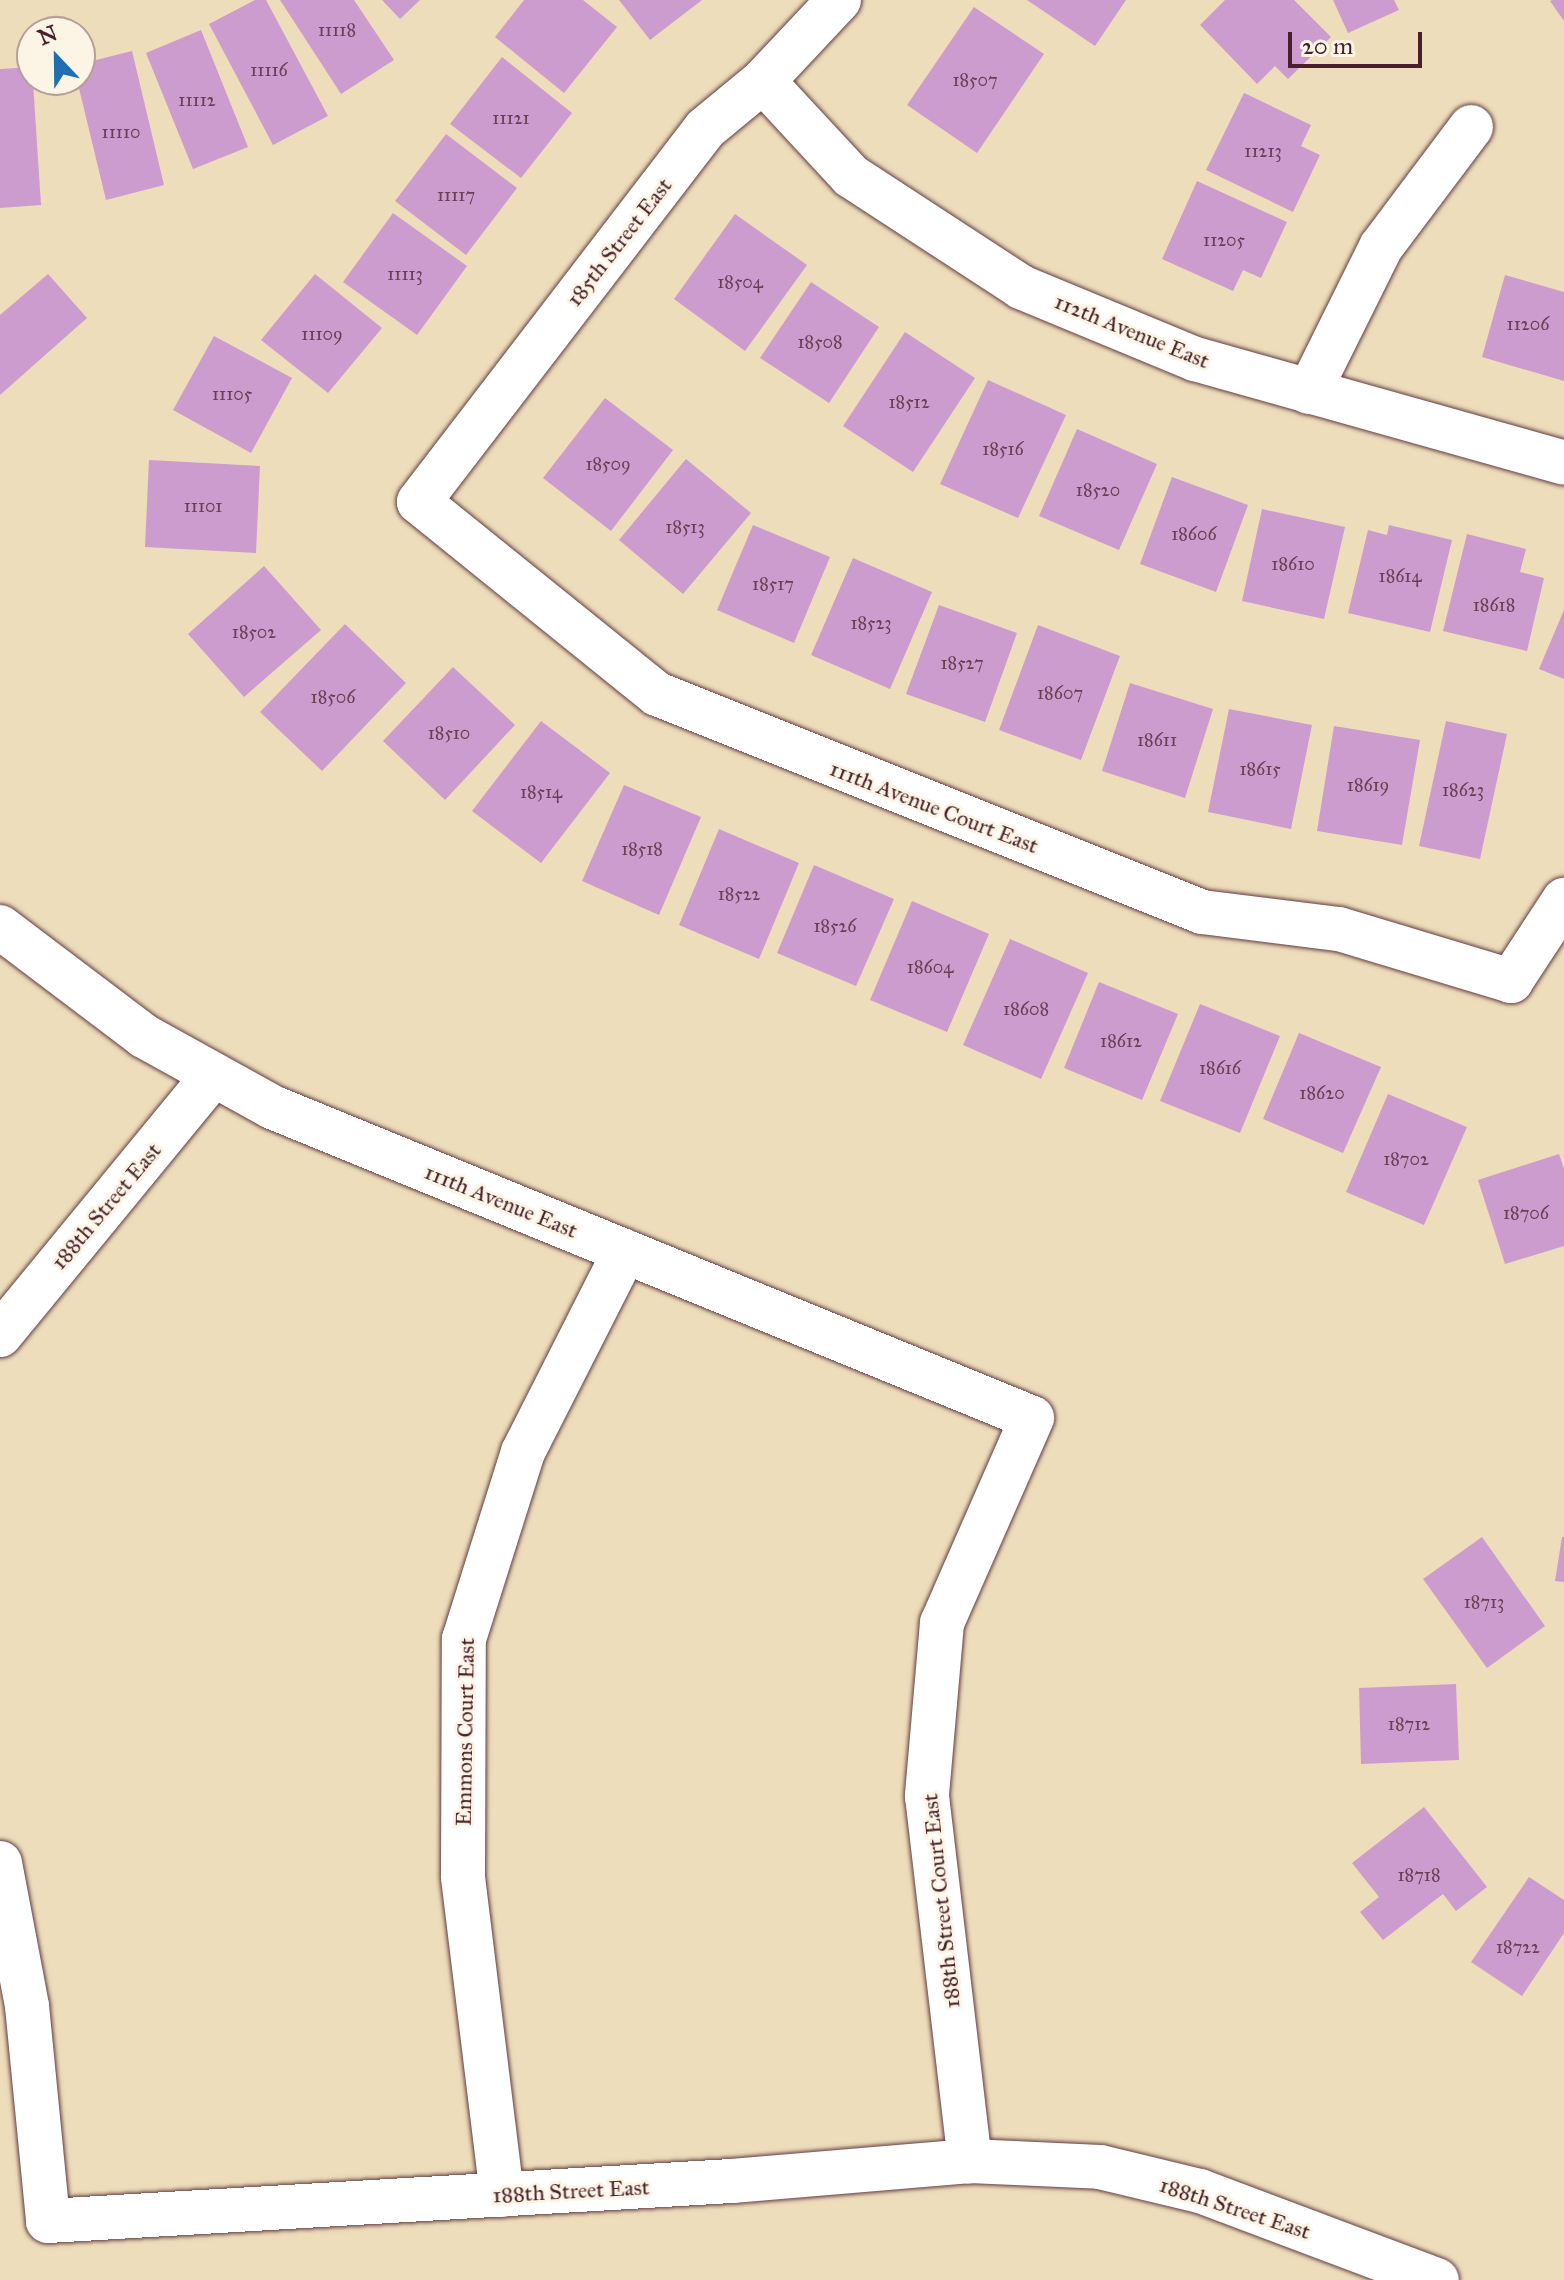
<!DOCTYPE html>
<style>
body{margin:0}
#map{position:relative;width:1564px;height:2280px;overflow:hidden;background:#edb;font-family:"IM FELL Great Primer",serif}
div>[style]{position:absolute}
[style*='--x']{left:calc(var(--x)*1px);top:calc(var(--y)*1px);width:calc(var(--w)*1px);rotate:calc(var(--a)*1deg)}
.building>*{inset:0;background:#cc9ccf}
.roads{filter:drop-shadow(0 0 2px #633c41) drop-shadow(0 0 2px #633c41)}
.minor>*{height:44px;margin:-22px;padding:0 22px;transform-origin:22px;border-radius:22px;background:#fff}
span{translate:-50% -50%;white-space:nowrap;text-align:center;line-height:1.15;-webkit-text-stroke:6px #fcf5e5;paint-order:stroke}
.number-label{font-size:18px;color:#6a3e54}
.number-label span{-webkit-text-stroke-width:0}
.street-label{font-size:22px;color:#4a1f2b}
.north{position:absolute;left:16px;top:16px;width:80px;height:80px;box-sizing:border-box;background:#fcf5e5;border:2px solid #b59f9b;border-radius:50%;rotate:338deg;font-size:22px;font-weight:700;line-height:32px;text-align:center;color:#4a1f2b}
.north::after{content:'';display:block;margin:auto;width:28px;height:36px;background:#1f6fb2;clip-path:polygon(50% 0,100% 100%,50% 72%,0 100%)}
.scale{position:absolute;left:1288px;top:32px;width:134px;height:36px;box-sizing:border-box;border:4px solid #4a1f2b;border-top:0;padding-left:10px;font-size:24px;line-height:28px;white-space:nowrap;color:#4a1f2b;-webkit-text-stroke:6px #fcf5e5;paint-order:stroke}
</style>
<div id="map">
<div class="building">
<i style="clip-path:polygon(255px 0,266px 0,328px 116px,273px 145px,209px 24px)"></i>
<i style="clip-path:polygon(280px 0,354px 0,394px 60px,341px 94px)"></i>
<i style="clip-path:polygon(382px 0,420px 0,400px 19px)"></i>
<i style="clip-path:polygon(524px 0,583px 0,617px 27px,564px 93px,495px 37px)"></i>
<i style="clip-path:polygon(619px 0,702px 0,650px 40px)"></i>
<i style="clip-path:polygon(1027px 0,1126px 0,1095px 46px)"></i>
<i style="clip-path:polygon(1225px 0,1294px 0,1331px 37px,1288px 79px,1275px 66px,1257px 84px,1200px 25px)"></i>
<i style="clip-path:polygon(1333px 0,1394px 0,1399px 10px,1348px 33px)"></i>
<i style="clip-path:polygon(1552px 0,1564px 0,1564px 21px,1550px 1px)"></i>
<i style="clip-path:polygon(974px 7px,1044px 54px,977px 153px,907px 105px)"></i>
<i style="clip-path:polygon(201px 30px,248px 147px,193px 169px,146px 53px)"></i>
<i style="clip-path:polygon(132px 51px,164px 185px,106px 200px,77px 80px,80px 64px)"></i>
<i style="clip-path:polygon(502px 57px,572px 113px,521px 178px,450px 124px)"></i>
<i style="clip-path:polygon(32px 67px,41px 205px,0 208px,0 69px)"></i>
<i style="clip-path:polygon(1244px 93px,1311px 125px,1301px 146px,1320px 155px,1293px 212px,1206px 170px)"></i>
<i style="clip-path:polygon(446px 134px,517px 188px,466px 255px,395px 201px)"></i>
<i style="clip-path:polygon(1197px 181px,1287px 222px,1261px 278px,1243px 270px,1233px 291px,1162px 259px)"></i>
<i style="clip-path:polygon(393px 213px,467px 266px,417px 335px,343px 282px)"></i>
<i style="clip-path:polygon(735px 214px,807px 265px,745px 351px,674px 299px)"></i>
<i style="clip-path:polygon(48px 274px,87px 318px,0 395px,0 315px)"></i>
<i style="clip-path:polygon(315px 274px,382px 328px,328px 393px,261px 340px)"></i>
<i style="clip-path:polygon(1505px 275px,1564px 292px,1564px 381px,1482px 357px)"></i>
<i style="clip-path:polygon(811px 282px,879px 327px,829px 403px,760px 358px)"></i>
<i style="clip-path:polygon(905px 332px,975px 378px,913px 472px,843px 426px)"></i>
<i style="clip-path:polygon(214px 336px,292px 378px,251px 453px,173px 410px)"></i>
<i style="clip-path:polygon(988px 380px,1066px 415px,1018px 518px,940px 484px)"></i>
<i style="clip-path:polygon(605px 398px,673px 450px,611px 531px,543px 478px)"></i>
<i style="clip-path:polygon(1077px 429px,1157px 464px,1119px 550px,1039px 516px)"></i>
<i style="clip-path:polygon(686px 459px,751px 513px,683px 594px,619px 540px)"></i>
<i style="clip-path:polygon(149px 460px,260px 466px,256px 553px,145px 547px)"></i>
<i style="clip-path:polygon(1172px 477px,1248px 505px,1216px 592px,1140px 564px)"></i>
<i style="clip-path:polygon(1262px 509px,1345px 527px,1324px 619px,1242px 601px)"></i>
<i style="clip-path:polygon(753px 525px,830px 557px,794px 643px,717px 610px)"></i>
<i style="clip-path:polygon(1389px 525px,1452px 540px,1430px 632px,1348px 613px,1368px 530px,1387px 535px)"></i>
<i style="clip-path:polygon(1467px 534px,1526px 549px,1520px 572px,1544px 578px,1527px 651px,1443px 631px)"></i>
<i style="clip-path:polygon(853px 558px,932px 592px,890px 689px,811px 655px)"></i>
<i style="clip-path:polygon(264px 566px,321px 630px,244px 697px,188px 634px)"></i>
<i style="clip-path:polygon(939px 605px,1017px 633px,985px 722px,906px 694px)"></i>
<i style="clip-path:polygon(1564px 610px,1564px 679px,1539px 669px)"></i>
<i style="clip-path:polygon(345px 624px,406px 683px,322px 771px,260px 712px)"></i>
<i style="clip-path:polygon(1038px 625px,1120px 656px,1081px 760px,999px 730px)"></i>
<i style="clip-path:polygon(453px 667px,515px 725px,445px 800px,383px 741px)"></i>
<i style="clip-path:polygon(1130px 683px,1213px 709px,1185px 798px,1102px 771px)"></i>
<i style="clip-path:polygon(1229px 709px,1312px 725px,1291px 829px,1208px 812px)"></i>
<i style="clip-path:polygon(541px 721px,610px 773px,541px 863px,472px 811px)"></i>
<i style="clip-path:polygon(1446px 721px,1507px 734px,1480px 859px,1419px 846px)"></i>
<i style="clip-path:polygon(1334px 726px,1420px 740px,1402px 845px,1317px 831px)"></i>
<i style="clip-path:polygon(624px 785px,701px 817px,659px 915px,582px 881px)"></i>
<i style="clip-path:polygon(719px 829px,799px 863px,759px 959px,679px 925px)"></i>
<i style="clip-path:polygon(814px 865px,894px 899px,856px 986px,777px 953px)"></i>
<i style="clip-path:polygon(912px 901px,989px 934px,947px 1032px,870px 1000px)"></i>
<i style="clip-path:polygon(1010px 939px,1088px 973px,1041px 1079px,963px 1045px)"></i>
<i style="clip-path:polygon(1099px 982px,1178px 1014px,1142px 1100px,1064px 1068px)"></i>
<i style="clip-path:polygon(1200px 1004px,1280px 1036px,1240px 1133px,1160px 1101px)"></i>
<i style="clip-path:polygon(1299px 1033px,1381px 1067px,1343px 1153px,1263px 1119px)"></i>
<i style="clip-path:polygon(1388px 1094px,1467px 1127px,1424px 1225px,1346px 1192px)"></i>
<i style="clip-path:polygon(1559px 1154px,1564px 1169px,1564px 1246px,1505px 1264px,1478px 1180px)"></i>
<i style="clip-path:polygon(1482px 1537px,1545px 1626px,1487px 1668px,1423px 1579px)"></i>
<i style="clip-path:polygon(1562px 1537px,1564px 1537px,1564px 1582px,1555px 1581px)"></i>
<i style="clip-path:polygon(1456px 1684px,1459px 1760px,1361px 1764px,1359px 1688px)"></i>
<i style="clip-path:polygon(1424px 1807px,1487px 1887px,1456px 1911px,1443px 1894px,1383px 1940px,1360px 1912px,1379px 1897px,1352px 1863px)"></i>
<i style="clip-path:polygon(1529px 1877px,1564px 1900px,1564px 1933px,1522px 1996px,1471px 1962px)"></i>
</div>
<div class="roads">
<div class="minor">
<i style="--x:839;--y:0;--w:111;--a:133.2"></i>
<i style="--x:763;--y:81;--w:75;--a:140.4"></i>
<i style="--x:705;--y:129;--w:470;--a:127.5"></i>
<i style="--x:419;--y:502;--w:306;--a:38.9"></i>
<i style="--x:657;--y:694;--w:587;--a:21.8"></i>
<i style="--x:1202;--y:912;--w:138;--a:7.1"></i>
<i style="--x:1339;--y:929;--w:180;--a:16.8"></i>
<i style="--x:1511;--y:981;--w:97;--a:-56.8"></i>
<i style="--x:763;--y:81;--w:129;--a:47.2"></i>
<i style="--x:851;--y:176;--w:203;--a:33.1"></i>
<i style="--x:1021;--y:287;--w:188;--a:22.5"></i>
<i style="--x:1195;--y:359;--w:383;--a:15.7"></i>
<i style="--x:1309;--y:392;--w:162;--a:-63.6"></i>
<i style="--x:1381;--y:247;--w:150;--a:-53.1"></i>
<i style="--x:0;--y:927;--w:181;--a:37.1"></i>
<i style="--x:144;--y:1036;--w:146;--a:29"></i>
<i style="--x:272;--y:1107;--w:821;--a:22.25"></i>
<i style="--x:1032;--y:1418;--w:224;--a:113.7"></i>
<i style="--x:942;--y:1623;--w:174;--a:95"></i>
<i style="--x:927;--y:1796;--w:368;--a:83.3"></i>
<i style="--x:0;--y:1335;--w:334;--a:-50.6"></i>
<i style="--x:0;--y:1863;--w:146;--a:79.3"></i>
<i style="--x:27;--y:2006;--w:216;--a:84.4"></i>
<i style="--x:48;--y:2221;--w:685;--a:-3.35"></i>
<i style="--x:732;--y:2181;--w:239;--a:-4.8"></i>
<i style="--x:970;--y:2161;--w:130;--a:2.6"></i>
<i style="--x:1100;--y:2167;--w:103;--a:13.5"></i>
<i style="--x:1200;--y:2191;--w:253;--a:20.6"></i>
<i style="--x:502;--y:2195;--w:321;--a:-97"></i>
<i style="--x:463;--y:1876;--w:237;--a:-89.8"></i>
<i style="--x:464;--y:1639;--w:196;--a:-72.5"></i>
<i style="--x:523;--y:1452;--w:225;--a:-63.1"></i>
</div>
</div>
<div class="number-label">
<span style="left:337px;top:30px">11118</span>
<span style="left:269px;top:70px">11116</span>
<span style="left:975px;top:80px">18507</span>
<span style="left:197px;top:100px">11112</span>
<span style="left:511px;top:118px">11121</span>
<span style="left:121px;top:132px">11110</span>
<span style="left:1263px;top:151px">11213</span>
<span style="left:456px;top:195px">11117</span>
<span style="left:1224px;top:240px">11205</span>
<span style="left:405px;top:274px">11113</span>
<span style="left:740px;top:282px">18504</span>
<span style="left:1528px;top:324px">11206</span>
<span style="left:322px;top:334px">11109</span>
<span style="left:820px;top:342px">18508</span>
<span style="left:232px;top:394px">11105</span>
<span style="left:909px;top:402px">18512</span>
<span style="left:1003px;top:449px">18516</span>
<span style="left:608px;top:464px">18509</span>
<span style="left:1098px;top:490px">18520</span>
<span style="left:203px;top:506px">11101</span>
<span style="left:685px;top:527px">18513</span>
<span style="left:1194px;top:534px">18606</span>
<span style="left:1293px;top:564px">18610</span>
<span style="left:1400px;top:576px">18614</span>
<span style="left:773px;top:584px">18517</span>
<span style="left:1494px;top:605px">18618</span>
<span style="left:871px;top:623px">18523</span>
<span style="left:254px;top:632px">18502</span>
<span style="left:962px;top:663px">18527</span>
<span style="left:1060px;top:693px">18607</span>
<span style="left:333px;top:697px">18506</span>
<span style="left:449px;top:733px">18510</span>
<span style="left:1157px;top:740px">18611</span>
<span style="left:1260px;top:769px">18615</span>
<span style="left:1368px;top:785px">18619</span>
<span style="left:1463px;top:790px">18623</span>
<span style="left:541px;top:792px">18514</span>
<span style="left:642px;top:849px">18518</span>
<span style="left:739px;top:894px">18522</span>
<span style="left:835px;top:926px">18526</span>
<span style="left:930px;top:967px">18604</span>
<span style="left:1026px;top:1009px">18608</span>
<span style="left:1121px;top:1041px">18612</span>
<span style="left:1220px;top:1068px">18616</span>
<span style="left:1322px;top:1093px">18620</span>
<span style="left:1406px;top:1159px">18702</span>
<span style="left:1526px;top:1213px">18706</span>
<span style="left:1484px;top:1602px">18713</span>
<span style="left:1409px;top:1724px">18712</span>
<span style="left:1419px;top:1875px">18718</span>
<span style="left:1518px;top:1947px">18722</span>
</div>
<div class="street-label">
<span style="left:619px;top:242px;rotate:-52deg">185th Street East</span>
<span style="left:1132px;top:331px;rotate:22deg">112th Avenue East</span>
<span style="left:934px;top:807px;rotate:21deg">111th Avenue Court East</span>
<span style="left:501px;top:1201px;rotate:22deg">111th Avenue East</span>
<span style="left:106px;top:1206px;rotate:-50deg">188th Street East</span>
<span style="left:465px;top:1732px;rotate:-89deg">Emmons Court East</span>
<span style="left:941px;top:1901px;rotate:-96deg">188th Street Court East</span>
<span style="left:571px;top:2191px;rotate:-3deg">188th Street East</span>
<span style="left:1235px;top:2208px;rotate:18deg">188th Street East</span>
</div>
<div class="north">N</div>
<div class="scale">20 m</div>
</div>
